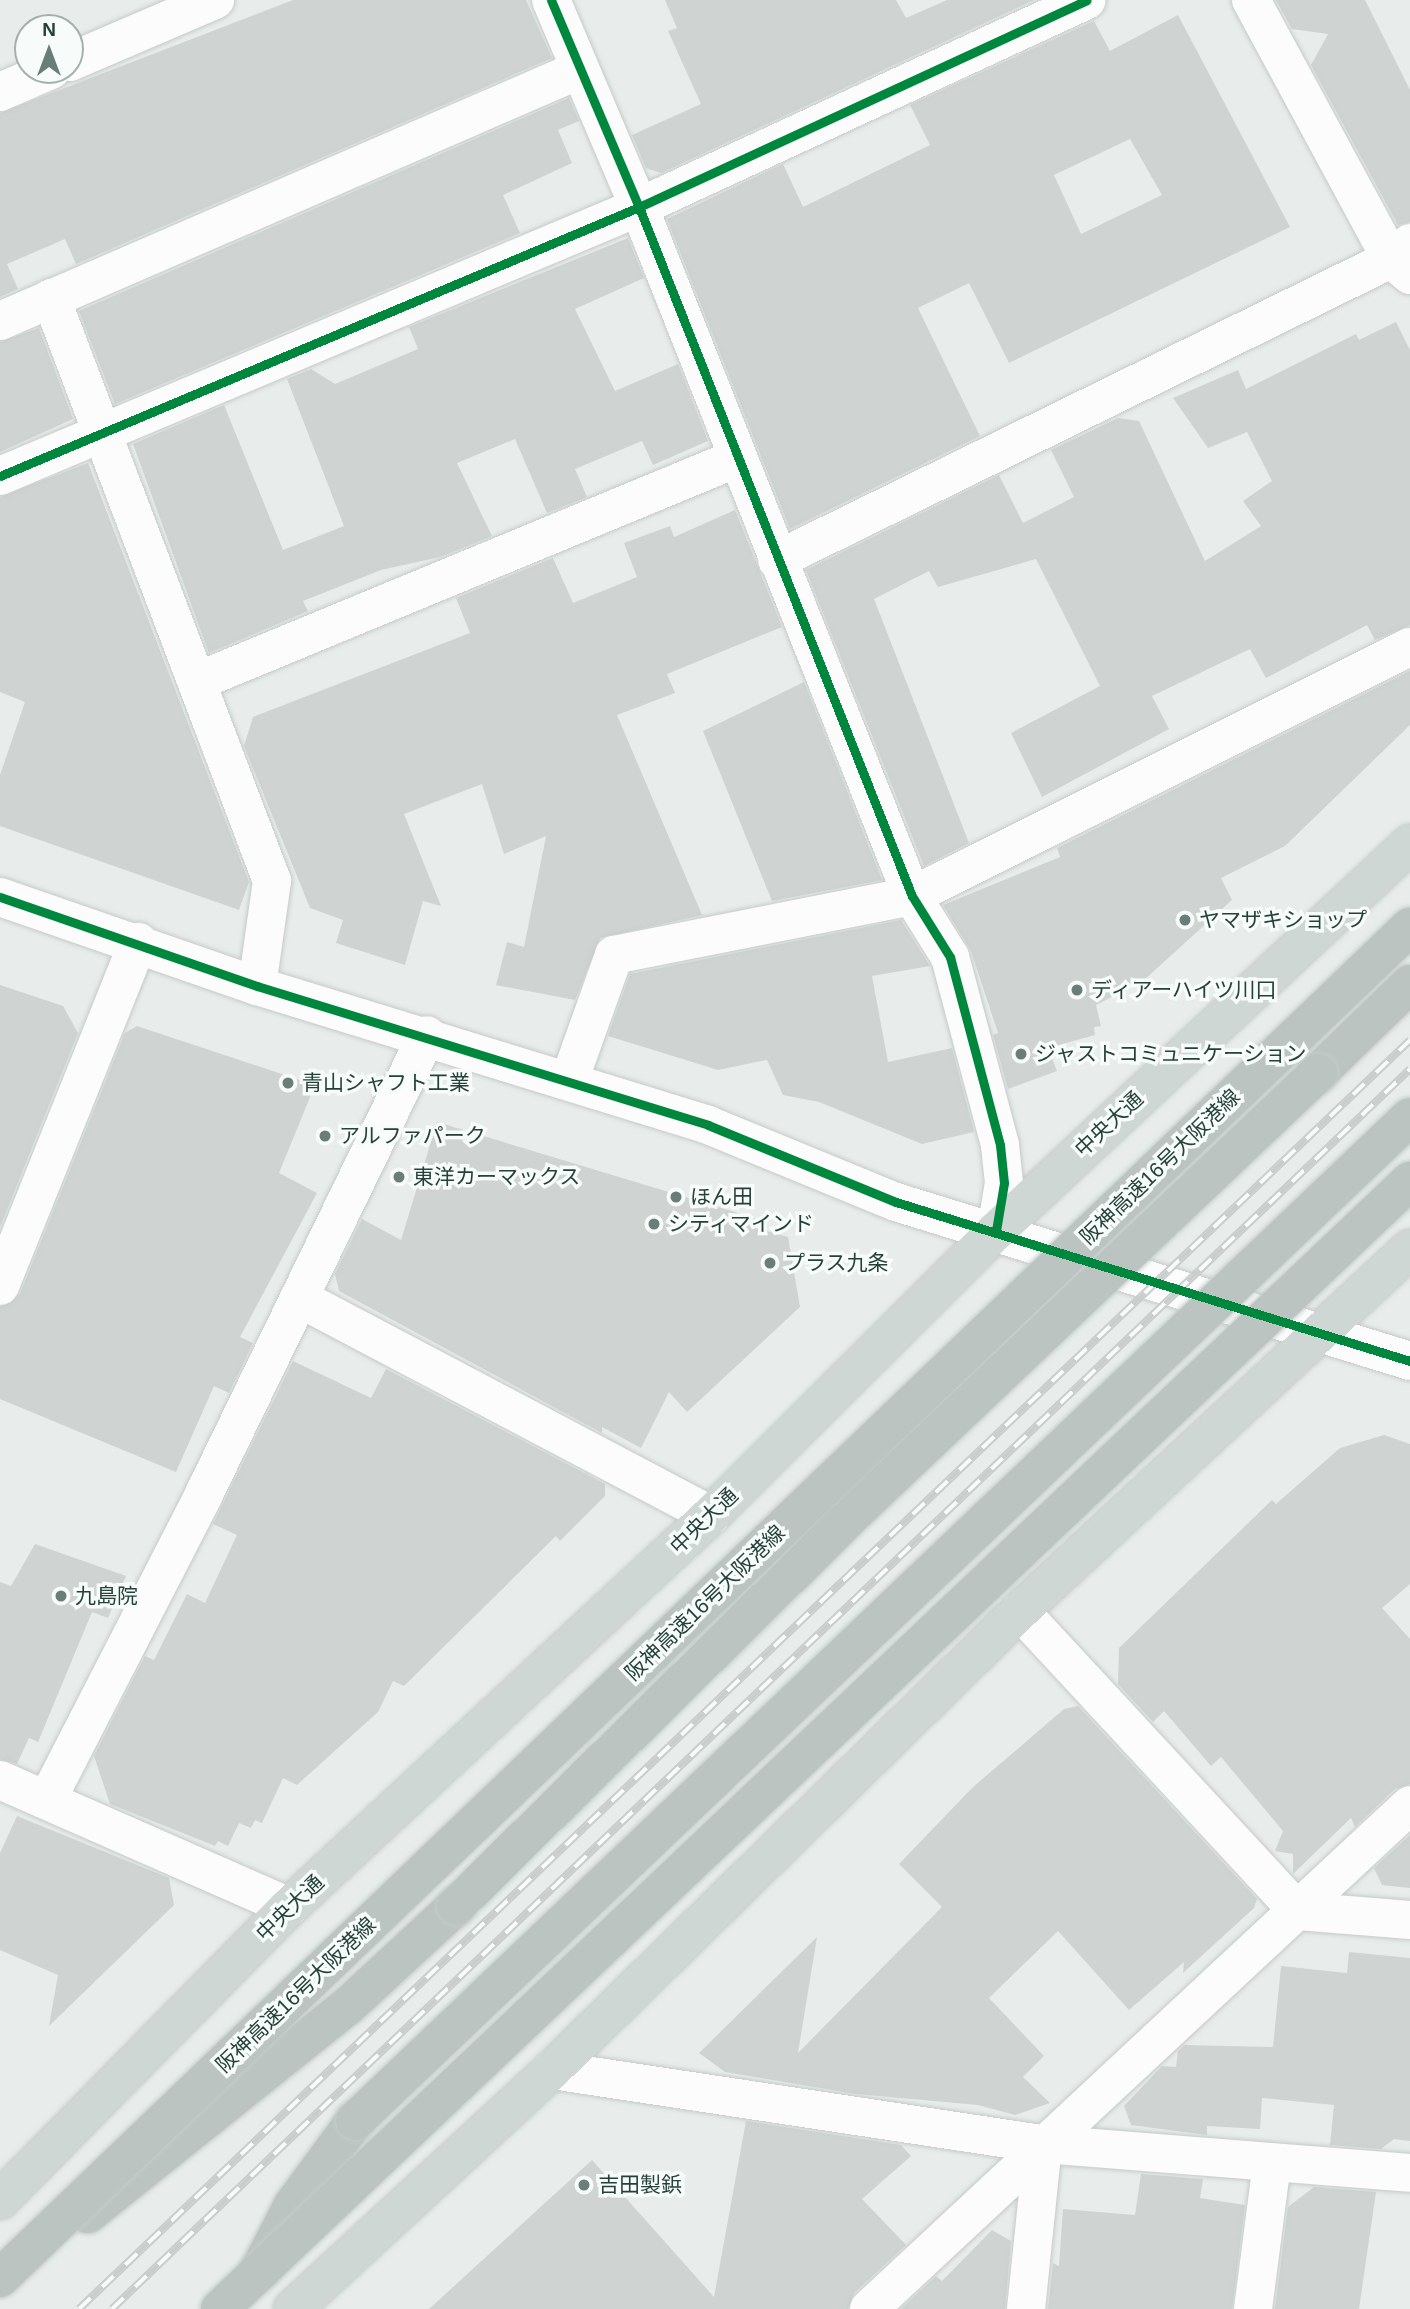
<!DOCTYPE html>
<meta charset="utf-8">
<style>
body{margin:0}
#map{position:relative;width:1410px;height:2309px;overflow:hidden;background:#e8edeb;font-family:Helvetica,"Noto Sans JP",sans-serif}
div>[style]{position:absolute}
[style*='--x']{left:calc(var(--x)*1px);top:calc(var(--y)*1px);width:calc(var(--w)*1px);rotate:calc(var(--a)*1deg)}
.building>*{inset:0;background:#cfd4d2}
.roads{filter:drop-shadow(0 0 2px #c5cac8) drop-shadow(0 0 2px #c5cac8)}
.street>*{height:38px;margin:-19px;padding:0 19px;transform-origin:19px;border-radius:19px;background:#fcfcfc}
.secondary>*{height:38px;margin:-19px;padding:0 19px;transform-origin:19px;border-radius:19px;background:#fcfcfc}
.primary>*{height:38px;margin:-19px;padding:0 19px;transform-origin:19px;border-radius:19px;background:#cfd7d5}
.highway>*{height:38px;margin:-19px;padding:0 19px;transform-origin:19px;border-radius:19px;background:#bcc4c2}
.rail>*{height:8px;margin-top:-4px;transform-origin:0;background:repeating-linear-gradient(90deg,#f7fbf9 0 16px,#c9cdcc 0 32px);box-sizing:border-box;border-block:2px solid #c9cdcc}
.bridges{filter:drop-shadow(0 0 2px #c3ccc9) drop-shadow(0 0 2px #c3ccc9)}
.highway-bridge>*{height:38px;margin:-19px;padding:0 19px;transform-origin:19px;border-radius:19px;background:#bcc4c2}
.cycleway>*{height:9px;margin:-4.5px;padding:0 4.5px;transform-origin:4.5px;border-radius:4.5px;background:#00873e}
.dots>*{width:19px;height:19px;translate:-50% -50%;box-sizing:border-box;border:4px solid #f7fbf9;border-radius:50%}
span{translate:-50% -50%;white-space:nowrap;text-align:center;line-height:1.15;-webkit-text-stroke:7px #f7fbf9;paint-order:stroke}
.poi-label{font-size:21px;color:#24423a}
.left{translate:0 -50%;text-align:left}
.street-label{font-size:21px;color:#24423a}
.north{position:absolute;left:14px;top:14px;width:70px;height:70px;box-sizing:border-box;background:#f7fbf9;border:2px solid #a3b1ad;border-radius:50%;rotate:0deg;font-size:19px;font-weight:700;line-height:28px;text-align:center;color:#24423a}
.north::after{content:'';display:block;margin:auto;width:24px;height:32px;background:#697e78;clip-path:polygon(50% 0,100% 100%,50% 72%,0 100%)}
</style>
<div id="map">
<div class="building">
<i style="clip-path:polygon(293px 0,526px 0,552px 58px,76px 264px,65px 239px,7px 264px,18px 289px,0 297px,0 113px)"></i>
<i style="clip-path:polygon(665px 0,896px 0,906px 18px,947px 0,1034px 0,661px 173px,646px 168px,632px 135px,701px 104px,668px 31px,677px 28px)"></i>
<i style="clip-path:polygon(1276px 0,1365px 0,1410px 90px,1410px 222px,1398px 225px,1311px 65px,1328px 34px,1292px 29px)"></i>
<i style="clip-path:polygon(evenodd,1178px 15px,1290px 227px,1009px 363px,969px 283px,918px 308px,980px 436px,790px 529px,667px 219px,783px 164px,803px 207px,930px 145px,910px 105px,1094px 21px,1110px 51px,1178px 15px,1130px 139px,1162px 195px,1081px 234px,1054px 175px,1130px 139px)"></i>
<i style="clip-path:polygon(569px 98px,579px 121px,558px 130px,572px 163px,503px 195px,520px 233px,115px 404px,79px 311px)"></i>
<i style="clip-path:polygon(628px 238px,644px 278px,575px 309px,615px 391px,678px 364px,708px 441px,653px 465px,642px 441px,575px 469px,587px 497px,547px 513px,515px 439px,457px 463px,492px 536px,440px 557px,381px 570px,303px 601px,308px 611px,209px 653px,133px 444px,224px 405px,283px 550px,344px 526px,287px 379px,311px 369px,335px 384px,418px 349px,409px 327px)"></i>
<i style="clip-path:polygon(1396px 322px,1410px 350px,1410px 625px,1375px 640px,1367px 625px,1266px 678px,1250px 649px,1152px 696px,1169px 729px,1042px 797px,1011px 733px,1100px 686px,1036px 559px,938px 587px,929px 571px,874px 599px,969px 843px,924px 866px,806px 570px,999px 475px,1023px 523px,1074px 497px,1051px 450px,1118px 418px,1139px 421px,1205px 561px,1261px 526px,1243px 501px,1272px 481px,1247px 432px,1208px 448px,1173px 398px,1238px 370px,1246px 389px,1356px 334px,1359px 340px)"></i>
<i style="clip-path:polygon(39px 328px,73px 419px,0 452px,0 342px)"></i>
<i style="clip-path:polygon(88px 463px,249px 882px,239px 910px,0 826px,0 775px,25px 702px,0 692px,0 497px)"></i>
<i style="clip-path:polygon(735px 510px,782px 627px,667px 674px,675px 693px,617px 715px,702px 915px,600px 938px,575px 1000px,496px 985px,507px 942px,524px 947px,546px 836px,504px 854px,482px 784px,404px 814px,441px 906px,423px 901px,405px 965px,336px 943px,343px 920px,310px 908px,244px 746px,253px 717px,470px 633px,456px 598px,553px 558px,573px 603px,637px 577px,624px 543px,670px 526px,674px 537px)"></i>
<i style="clip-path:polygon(1410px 671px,1410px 725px,1285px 846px,1221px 878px,1232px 900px,1143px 981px,1096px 1005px,1101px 1026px,1094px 1027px,1095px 1035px,1048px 1048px,1057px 1071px,1008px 1089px,993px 1035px,998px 1033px,971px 951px,943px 905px,1060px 857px,1057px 848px)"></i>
<i style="clip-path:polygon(804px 682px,882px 880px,772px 901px,703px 731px)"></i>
<i style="clip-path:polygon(901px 920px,930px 966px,872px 976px,888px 1062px,952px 1048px,974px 1132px,922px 1144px,819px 1102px,783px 1095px,767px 1060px,718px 1070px,608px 1036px,630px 974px)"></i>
<i style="clip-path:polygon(0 985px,63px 1006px,78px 1033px,0 1227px)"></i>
<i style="clip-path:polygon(137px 1026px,315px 1085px,279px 1173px,317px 1193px,240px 1337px,253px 1343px,229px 1393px,214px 1386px,176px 1472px,0 1399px,0 1307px,20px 1294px,125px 1033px)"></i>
<i style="clip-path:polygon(437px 1122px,755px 1218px,753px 1227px,788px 1237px,800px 1307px,687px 1412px,669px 1392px,641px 1448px,602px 1427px,602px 1433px,339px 1291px,335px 1274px,362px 1219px,401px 1240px)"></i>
<i style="clip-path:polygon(293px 1361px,371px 1398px,386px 1369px,605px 1484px,605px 1496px,560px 1541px,556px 1536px,404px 1686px,393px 1681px,378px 1712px,297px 1785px,283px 1778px,262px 1823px,255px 1820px,251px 1828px,239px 1823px,228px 1846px,218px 1841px,215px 1846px,110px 1804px,94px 1756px,145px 1656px,154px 1660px,187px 1594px,205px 1603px,237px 1535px,213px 1524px)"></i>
<i style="clip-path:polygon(1384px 1435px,1410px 1444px,1410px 1584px,1382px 1608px,1410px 1639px,1410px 1784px,1395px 1789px,1355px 1827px,1351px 1818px,1293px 1874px,1293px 1854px,1275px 1851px,1283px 1831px,1221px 1757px,1211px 1766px,1164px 1711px,1153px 1722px,1118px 1684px,1119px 1648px,1272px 1500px,1276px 1504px,1340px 1448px)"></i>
<i style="clip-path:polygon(35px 1544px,126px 1576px,108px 1618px,92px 1612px,38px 1742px,29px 1738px,17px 1764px,0 1759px,0 1582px,11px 1586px)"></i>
<i style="clip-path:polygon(1078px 1706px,1257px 1899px,1254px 1908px,1183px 1973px,1184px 1962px,1129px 2010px,1058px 1931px,989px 1998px,1044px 2056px,1023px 2077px,1050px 2103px,1015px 2115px,978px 2105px,856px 2094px,725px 2072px,699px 2053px,817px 1937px,798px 2053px,942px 1907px,899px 1864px,973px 1787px,1064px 1709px)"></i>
<i style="clip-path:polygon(17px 1816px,169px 1878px,174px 1905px,49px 2026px,58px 1975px,0 1950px,0 1853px)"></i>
<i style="clip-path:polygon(1410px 1835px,1410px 1888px,1382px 1885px,1374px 1868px)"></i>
<i style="clip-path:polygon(1349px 1952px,1410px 1958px,1410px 2141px,1394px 2139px,1381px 2149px,1330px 2145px,1334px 2105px,1262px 2098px,1260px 2129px,1207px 2126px,1207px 2135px,1131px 2125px,1124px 2106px,1162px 2066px,1176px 2067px,1178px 2051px,1185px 2045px,1273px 2047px,1281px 1966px,1347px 1973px)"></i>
<i style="clip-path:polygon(746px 2121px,901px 2145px,911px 2156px,862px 2199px,906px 2245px,854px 2293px,848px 2309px,429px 2309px,592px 2160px,714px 2297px)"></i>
<i style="clip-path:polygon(1141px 2174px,1203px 2179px,1200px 2198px,1245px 2205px,1232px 2309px,1048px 2309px,1053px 2263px,1059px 2266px,1063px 2209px,1135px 2215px)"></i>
<i style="clip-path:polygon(1314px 2187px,1376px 2192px,1359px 2309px,1275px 2309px,1288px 2207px)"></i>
<i style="clip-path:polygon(992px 2230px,1011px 2241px,1005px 2309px,901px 2309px,936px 2276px,942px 2281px)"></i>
</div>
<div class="roads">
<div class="street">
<i style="--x:551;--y:0;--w:225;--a:67"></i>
<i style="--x:639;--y:207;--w:741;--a:68.39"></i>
<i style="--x:912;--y:896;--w:72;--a:58.1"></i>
<i style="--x:950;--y:957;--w:195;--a:75.1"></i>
<i style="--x:1000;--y:1145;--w:38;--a:84"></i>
<i style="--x:1004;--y:1183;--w:49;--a:99.5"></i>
<i style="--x:1251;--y:0;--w:294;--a:61.6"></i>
<i style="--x:1391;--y:259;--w:25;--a:40"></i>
<i style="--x:51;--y:298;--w:623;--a:69.24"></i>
<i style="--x:272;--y:881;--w:106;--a:98.1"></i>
<i style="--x:0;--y:321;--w:631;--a:-23.44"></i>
<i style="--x:0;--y:476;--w:693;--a:-22.83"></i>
<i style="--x:639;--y:207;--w:493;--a:-24.8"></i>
<i style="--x:777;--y:560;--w:684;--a:-26.12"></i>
<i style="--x:1391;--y:259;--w:25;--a:-40"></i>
<i style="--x:198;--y:681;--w:581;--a:-22.46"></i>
<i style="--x:569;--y:1081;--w:134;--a:-70.3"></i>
<i style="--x:614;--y:955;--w:304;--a:-11.2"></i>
<i style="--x:912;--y:896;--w:557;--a:-26.57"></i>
<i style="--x:0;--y:1286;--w:371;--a:-68.1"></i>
<i style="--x:299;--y:1298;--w:466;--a:27.8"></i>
<i style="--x:0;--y:1780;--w:316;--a:23.7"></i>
<i style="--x:47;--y:1800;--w:344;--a:-62.8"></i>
<i style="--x:204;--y:1494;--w:510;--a:-64.09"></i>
<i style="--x:869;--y:2309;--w:739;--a:-42.97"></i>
</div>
<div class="secondary">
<i style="--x:70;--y:62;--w:158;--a:-23.2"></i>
<i style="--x:0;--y:92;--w:56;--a:-23.3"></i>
<i style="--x:0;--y:897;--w:272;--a:19.1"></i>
<i style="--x:257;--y:986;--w:472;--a:17.1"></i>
<i style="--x:708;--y:1125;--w:203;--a:22.3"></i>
<i style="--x:896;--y:1202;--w:538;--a:17.19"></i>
<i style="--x:1020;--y:1611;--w:409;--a:47.2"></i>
<i style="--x:1298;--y:1911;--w:112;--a:4.6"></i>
<i style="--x:552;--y:2070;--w:497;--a:8.6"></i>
<i style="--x:1043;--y:2144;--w:368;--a:4.5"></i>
<i style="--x:1026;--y:2309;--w:166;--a:-84.1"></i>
<i style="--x:1253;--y:2309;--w:147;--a:-82.6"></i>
</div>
<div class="primary">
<i style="--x:0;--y:2200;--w:412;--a:-45.4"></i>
<i style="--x:289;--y:1907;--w:576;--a:-42.89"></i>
<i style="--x:711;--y:1515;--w:402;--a:-44.9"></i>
<i style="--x:996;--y:1231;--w:567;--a:-43.07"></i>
<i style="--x:293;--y:2309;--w:352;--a:-42.7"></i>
<i style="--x:552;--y:2070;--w:656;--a:-44.44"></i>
<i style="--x:1020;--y:1611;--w:532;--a:-42.87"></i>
</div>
<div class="highway">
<i style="--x:1318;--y:1073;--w:128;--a:-44.1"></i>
<i style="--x:88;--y:2214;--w:333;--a:-38.7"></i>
<i style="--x:348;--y:2006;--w:147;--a:-42.8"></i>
<i style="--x:260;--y:2269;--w:72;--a:-62.7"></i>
<i style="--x:293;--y:2205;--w:104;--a:-53.6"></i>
</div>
</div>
<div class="rail">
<i style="--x:79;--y:2309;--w:1839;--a:-43.63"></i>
<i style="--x:112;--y:2309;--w:1795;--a:-43.69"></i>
</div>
<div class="bridges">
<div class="highway-bridge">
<i style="--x:456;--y:1906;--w:562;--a:-44.64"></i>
<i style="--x:856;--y:1511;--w:637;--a:-43.47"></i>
<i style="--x:355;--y:2121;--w:1456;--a:-43.58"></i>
<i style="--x:0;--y:2278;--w:1953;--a:-43.78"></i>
<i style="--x:220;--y:2309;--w:1640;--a:-43.47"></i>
</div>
</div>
<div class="cycleway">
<i style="--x:551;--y:0;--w:225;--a:67"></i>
<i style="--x:639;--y:207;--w:741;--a:68.39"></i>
<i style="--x:912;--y:896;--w:72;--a:58.1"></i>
<i style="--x:950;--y:957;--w:195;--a:75.1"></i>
<i style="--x:1000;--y:1145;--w:38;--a:84"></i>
<i style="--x:1004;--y:1183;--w:49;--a:99.5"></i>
<i style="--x:0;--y:476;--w:693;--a:-22.83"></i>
<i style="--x:639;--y:207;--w:493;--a:-24.8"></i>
<i style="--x:0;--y:897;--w:272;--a:19.1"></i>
<i style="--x:257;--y:986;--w:472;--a:17.1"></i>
<i style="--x:708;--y:1125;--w:203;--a:22.3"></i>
<i style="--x:896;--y:1202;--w:538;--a:17.19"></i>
</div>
<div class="dots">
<i style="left:1185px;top:920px;background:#697e78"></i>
<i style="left:1077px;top:990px;background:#697e78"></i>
<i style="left:1021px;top:1054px;background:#697e78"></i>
<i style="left:288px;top:1083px;background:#697e78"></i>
<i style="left:325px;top:1136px;background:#697e78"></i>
<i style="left:399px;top:1177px;background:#697e78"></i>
<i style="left:676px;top:1197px;background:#697e78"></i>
<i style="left:654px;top:1224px;background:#697e78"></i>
<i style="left:770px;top:1263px;background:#697e78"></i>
<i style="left:61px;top:1596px;background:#697e78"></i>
<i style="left:584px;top:2185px;background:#697e78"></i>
</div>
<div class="poi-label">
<span class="left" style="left:1199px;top:920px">ヤマザキショップ</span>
<span class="left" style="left:1091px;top:990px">ディアーハイツ川口</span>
<span class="left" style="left:1035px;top:1054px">ジャストコミュニケーション</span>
<span class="left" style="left:302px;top:1083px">青山シャフト工業</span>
<span class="left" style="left:339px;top:1136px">アルファパーク</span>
<span class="left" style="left:413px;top:1177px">東洋カーマックス</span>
<span class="left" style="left:690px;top:1197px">ほん田</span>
<span class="left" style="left:668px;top:1224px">シティマインド</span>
<span class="left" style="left:784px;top:1263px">プラス九条</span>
<span class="left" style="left:75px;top:1596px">九島院</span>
<span class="left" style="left:598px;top:2185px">吉田製鋲</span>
</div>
<div class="street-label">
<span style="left:1109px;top:1124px;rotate:-43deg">中央大通</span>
<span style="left:1160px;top:1167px;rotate:-44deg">阪神高速16号大阪港線</span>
<span style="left:704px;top:1521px;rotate:-44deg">中央大通</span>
<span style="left:705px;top:1603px;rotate:-44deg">阪神高速16号大阪港線</span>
<span style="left:290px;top:1908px;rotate:-44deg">中央大通</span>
<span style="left:296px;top:1995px;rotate:-44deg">阪神高速16号大阪港線</span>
</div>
<div class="north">N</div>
</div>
